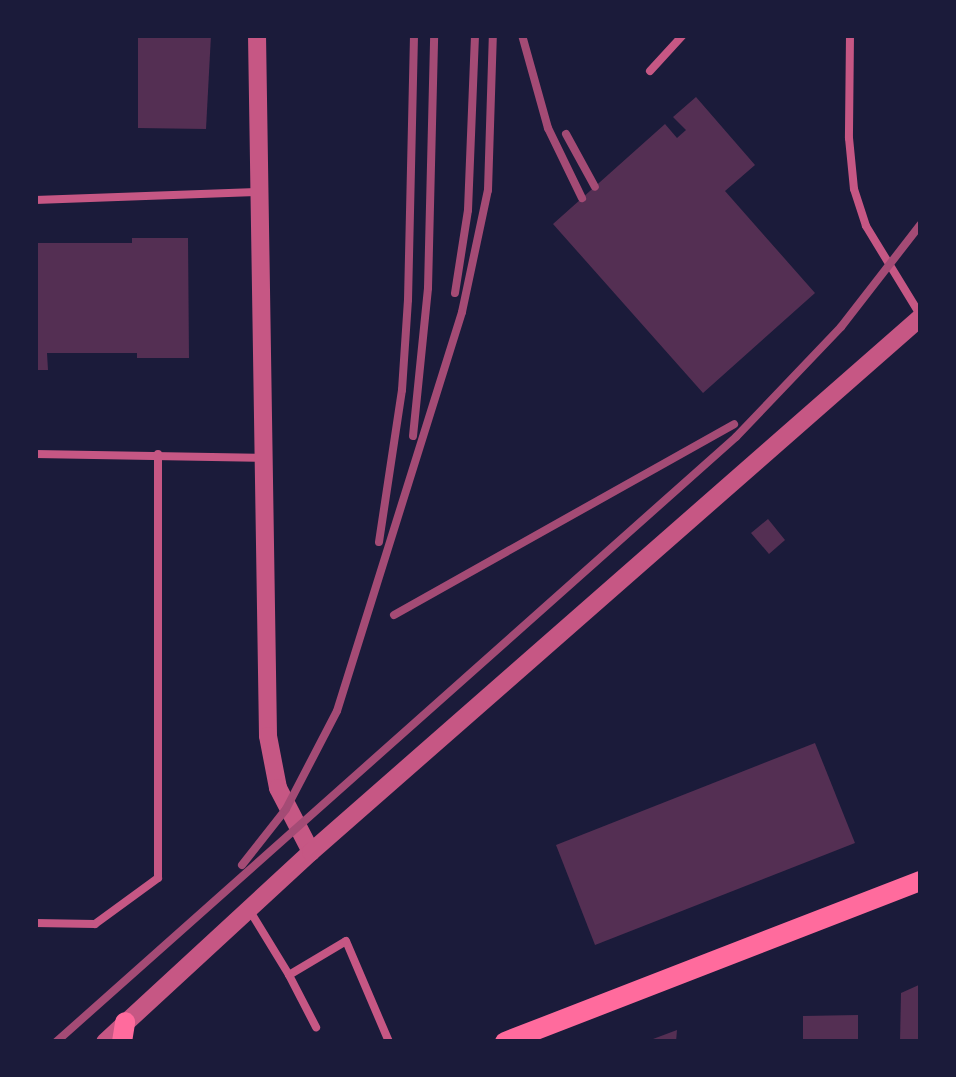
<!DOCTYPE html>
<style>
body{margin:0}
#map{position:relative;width:956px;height:1077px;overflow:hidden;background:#1b1b3a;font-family:"Crimson Pro",serif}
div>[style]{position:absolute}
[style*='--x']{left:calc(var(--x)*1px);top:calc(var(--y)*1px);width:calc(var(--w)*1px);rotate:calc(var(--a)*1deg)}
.building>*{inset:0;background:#542f53}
.service>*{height:8px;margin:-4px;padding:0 4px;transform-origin:4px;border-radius:4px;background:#c65784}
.tertiary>*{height:18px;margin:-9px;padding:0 9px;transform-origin:9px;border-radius:9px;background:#c65784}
.secondary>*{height:20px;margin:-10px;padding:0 10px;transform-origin:10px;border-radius:10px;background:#ff6b9d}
.rail>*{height:8px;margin:-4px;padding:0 4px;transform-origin:4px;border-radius:4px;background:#a44b75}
span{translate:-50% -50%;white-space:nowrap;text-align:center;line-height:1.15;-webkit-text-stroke:10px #1b1b3a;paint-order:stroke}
.frame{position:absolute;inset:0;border:38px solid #1b1b3a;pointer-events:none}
</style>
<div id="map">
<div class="building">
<i style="clip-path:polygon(138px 35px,211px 35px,206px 129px,138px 128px)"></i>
<i style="clip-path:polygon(696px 97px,755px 165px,725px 191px,815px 293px,703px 393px,553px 224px,665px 124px,677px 138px,686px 130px,673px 117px)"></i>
<i style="clip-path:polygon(132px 238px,188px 238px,189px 358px,137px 358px,137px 353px,47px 353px,48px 370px,35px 370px,35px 243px,132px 243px)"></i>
<i style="clip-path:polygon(768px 519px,785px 540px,769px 554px,751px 533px)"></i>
<i style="clip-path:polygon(815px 743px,855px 843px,595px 945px,556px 845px)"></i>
<i style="clip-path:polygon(921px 984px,921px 1042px,900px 1042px,901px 993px)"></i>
<i style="clip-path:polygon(858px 1015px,858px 1042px,803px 1042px,803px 1016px)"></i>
<i style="clip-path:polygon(677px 1030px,676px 1042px,645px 1042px)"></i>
</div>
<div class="service">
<i style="--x:850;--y:35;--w:103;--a:90.6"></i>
<i style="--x:849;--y:138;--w:51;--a:84.4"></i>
<i style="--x:854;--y:189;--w:39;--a:72"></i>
<i style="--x:866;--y:226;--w:105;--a:58.6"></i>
<i style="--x:650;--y:71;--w:49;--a:-47.5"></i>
<i style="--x:35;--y:200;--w:222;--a:-2.1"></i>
<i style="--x:35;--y:454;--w:229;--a:1"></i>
<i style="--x:250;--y:911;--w:75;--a:58.6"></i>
<i style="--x:289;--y:975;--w:66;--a:-30.8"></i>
<i style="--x:346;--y:941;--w:110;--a:66.9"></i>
<i style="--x:35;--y:923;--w:60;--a:1"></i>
<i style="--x:95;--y:924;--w:78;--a:-36.1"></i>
<i style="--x:158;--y:878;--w:424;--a:-90"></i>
<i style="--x:289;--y:975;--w:59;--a:62.6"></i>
</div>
<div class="tertiary">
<i style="--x:257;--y:35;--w:701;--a:89.1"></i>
<i style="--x:268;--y:736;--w:53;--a:79.1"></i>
<i style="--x:278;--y:788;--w:72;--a:62.7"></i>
<i style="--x:105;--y:1042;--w:280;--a:-42.7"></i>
<i style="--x:311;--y:852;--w:811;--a:-41.25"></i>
</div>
<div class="secondary">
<i style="--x:122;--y:1042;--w:20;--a:-81"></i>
<i style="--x:505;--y:1042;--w:446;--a:-21.2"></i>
</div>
<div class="rail">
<i style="--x:522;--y:35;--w:97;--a:74.4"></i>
<i style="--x:548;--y:128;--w:78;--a:64.1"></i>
<i style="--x:566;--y:134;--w:60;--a:61.3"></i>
<i style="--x:455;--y:293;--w:84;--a:-81.1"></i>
<i style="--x:468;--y:210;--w:175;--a:-87.7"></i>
<i style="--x:413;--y:436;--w:149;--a:-84.2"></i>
<i style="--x:428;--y:288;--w:253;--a:-88.6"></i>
<i style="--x:379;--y:542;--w:154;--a:-81.4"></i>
<i style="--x:402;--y:390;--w:90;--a:-86.2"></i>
<i style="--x:408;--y:300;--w:265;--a:-88.7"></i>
<i style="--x:394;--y:615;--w:390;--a:-29.3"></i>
<i style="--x:242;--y:865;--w:71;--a:-51.8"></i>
<i style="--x:286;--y:809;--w:110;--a:-62.5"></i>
<i style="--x:337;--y:711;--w:418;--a:-72.6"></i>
<i style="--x:462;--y:312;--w:125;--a:-78"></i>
<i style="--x:488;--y:190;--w:155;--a:-88.2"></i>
<i style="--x:56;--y:1042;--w:910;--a:-41.66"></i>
<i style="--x:736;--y:437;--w:152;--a:-46.3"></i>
<i style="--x:841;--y:327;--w:130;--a:-52.2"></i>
</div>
<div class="frame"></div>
</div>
